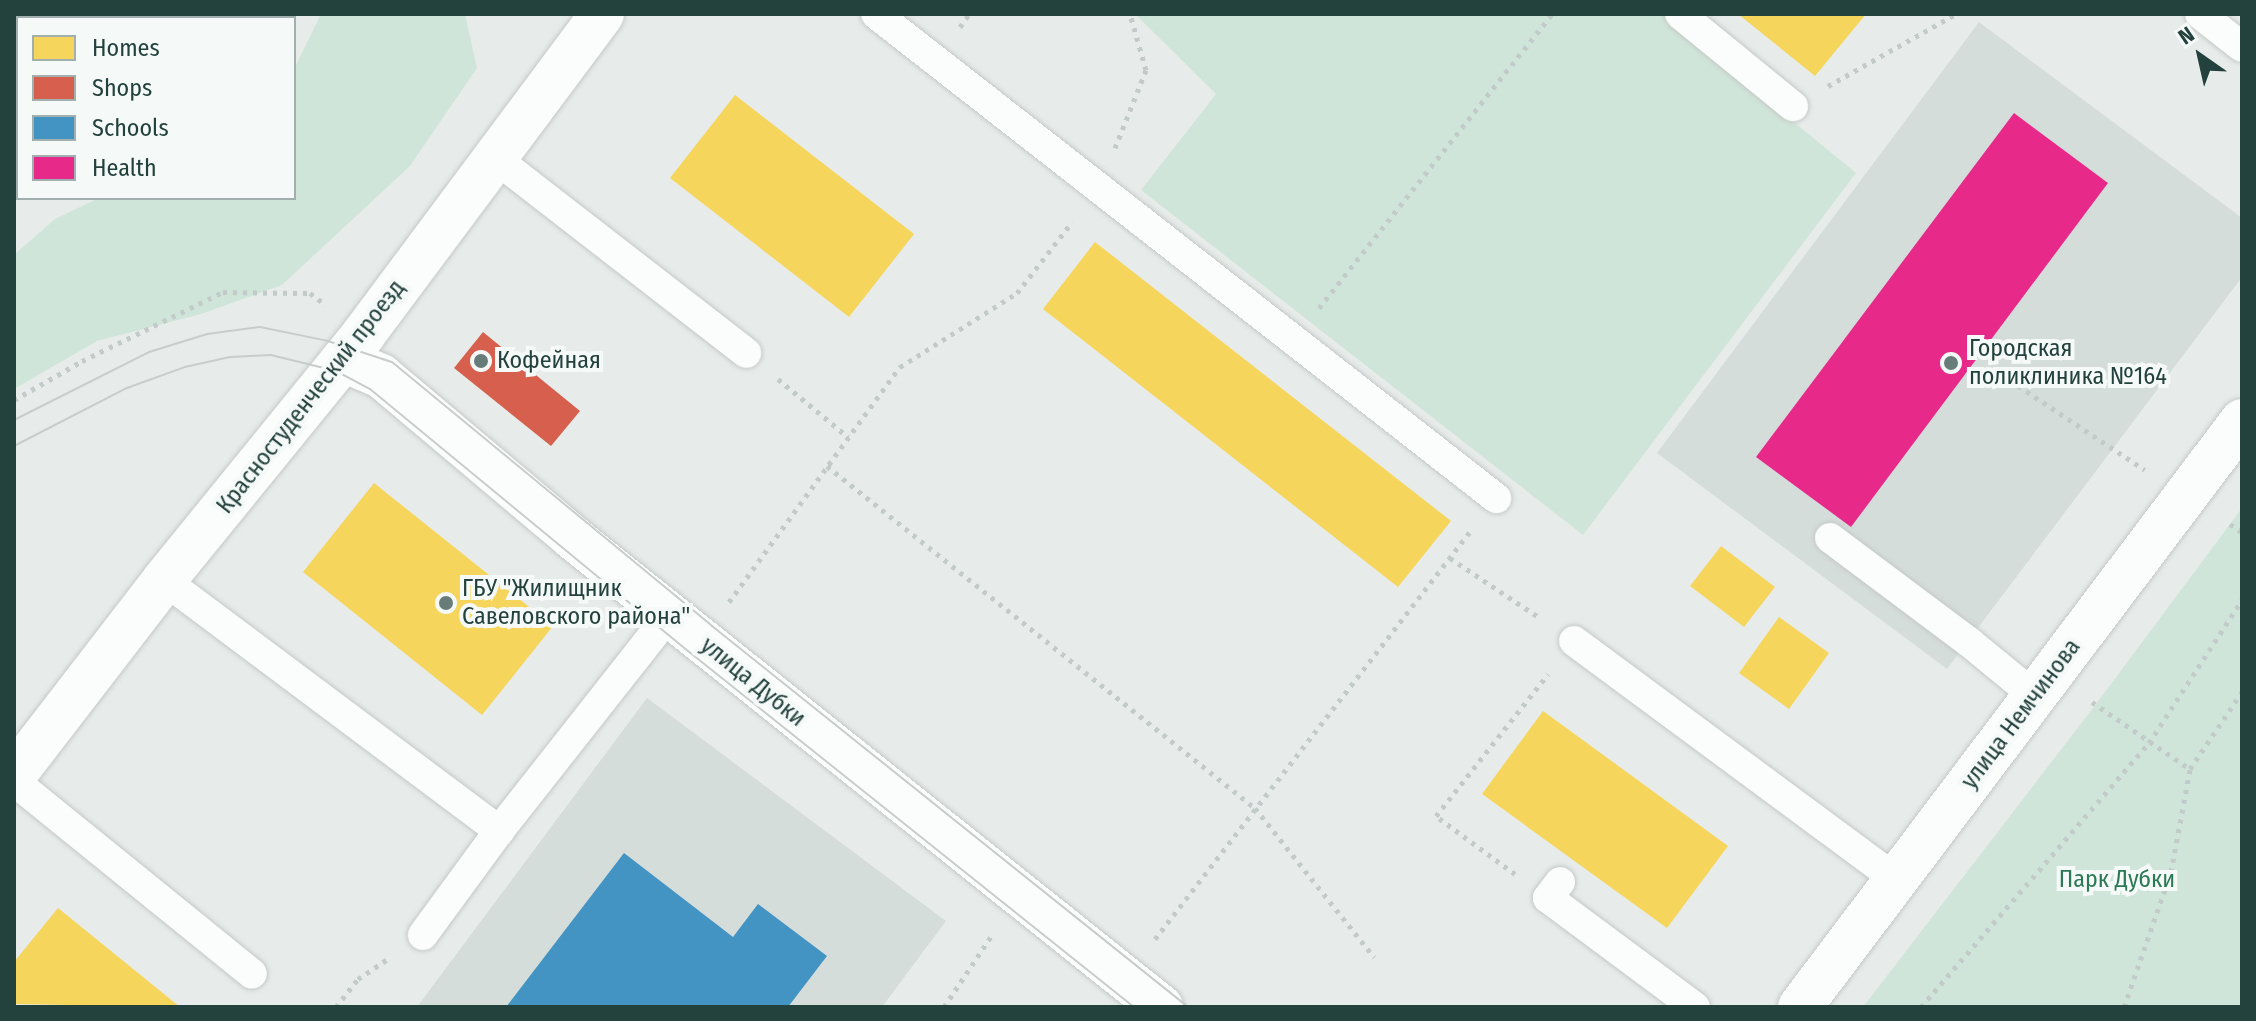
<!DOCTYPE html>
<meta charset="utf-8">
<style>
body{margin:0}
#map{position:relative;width:2256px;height:1021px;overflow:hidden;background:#e7ecea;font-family:"Fira Sans Condensed",sans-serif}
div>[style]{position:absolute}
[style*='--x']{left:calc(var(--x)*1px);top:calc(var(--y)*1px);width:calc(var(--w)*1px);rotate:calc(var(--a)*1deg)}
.built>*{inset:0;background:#d5ddda}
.green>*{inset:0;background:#d0e5d9}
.homes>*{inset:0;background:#f6d55c}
.shops>*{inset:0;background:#d6604d}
.schools>*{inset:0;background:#4393c3}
.health>*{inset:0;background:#e7298a}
.path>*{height:5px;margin-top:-2.5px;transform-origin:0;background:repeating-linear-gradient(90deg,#c2cbca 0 4px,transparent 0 10px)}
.roads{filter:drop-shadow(0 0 2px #c4c9c7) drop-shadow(0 0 2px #c4c9c7)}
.service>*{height:30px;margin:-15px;padding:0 15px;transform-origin:15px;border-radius:15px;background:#fbfcfc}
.minor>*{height:44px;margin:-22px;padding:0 22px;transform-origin:22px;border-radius:22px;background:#fbfcfc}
.tertiary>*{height:44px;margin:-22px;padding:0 22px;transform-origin:22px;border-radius:22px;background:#fbfcfc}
.tram>*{height:2px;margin:-1px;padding:0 1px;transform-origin:1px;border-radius:1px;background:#c8cdcb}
.dots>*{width:22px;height:22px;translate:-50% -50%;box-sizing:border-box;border:4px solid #f5faf9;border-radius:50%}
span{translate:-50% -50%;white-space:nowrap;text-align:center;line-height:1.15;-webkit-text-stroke:8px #f5faf9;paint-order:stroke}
.poi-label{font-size:24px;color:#23413d}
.left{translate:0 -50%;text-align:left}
.street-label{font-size:24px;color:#23413d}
.park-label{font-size:24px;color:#2c7955}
.frame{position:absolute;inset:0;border:16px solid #23413d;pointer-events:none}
.legend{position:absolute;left:16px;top:16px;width:280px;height:184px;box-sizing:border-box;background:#f5faf9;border:2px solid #a1b0ae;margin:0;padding:10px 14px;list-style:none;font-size:24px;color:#23413d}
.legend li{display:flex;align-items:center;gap:16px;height:40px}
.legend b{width:40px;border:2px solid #a1b0ae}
.north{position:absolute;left:2160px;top:16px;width:80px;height:80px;-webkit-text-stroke:6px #f5faf9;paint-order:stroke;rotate:326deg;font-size:22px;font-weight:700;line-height:32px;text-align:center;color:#23413d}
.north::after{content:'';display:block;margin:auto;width:28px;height:36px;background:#23413d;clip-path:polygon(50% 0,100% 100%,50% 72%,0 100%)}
</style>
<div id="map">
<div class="built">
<i style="clip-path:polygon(1979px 22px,2242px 218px,2242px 277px,1947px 669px,1657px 453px)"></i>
<i style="clip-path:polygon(647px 698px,946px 921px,882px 1007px,417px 1007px)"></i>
</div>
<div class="green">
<i style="clip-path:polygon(321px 14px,465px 14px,477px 68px,410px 166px,282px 285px,201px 314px,97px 341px,14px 389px,14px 255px,55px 219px,99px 198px,294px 198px,294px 69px)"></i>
<i style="clip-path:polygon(1135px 14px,1662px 14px,1856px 173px,1583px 535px,1141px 190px,1216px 94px)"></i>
<i style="clip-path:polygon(2242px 508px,2242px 1007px,1863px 1007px,2096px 704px)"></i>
</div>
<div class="homes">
<i style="clip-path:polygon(14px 14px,94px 14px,91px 18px,18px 18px,18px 91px,14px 88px)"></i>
<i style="clip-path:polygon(1738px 14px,1866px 14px,1815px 76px)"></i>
<i style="clip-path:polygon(735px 95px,914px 234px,849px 317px,670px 178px)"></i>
<i style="clip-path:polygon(1095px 242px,1451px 521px,1398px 587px,1043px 309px)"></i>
<i style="clip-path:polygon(374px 483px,553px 626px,482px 715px,303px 572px)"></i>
<i style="clip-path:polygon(1721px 546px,1775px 587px,1744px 627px,1690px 586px)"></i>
<i style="clip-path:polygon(1779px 617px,1829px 653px,1789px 709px,1739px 673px)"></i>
<i style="clip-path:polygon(1543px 711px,1728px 846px,1667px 928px,1482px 794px)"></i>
<i style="clip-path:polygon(58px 908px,180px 1007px,14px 1004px,14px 962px)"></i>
</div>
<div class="shops">
<i style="clip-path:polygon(483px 332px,580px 411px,551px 446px,454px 368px)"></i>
</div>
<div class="schools">
<i style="clip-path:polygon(624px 853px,733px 937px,758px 904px,827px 956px,788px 1007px,506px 1007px)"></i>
</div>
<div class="health">
<i style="clip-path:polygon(2014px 113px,2108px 183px,1851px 527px,1756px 457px)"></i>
</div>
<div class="path">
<i style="--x:960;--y:27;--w:16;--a:-55"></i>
<i style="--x:1828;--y:86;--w:147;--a:-29.4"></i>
<i style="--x:1115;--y:148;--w:84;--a:-68.3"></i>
<i style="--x:1146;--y:70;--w:58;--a:-105.9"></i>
<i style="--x:1319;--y:308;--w:375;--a:-51.6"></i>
<i style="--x:1993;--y:369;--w:182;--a:33.6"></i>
<i style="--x:778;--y:379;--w:91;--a:39.6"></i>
<i style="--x:14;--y:400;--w:78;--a:-29.8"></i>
<i style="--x:82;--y:361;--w:157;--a:-26.1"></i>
<i style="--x:223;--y:292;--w:87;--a:0.7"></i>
<i style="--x:310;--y:293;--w:20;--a:37"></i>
<i style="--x:827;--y:466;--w:548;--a:38.63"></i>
<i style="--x:1255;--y:808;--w:191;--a:51.4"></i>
<i style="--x:2230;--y:524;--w:14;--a:34"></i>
<i style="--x:1450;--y:558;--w:108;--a:33.7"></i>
<i style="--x:729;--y:602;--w:291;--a:-54"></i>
<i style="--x:900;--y:367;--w:138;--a:-32.3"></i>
<i style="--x:1017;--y:293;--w:90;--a:-52.2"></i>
<i style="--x:2092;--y:702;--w:119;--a:34.4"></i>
<i style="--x:1515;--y:874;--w:98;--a:-143.7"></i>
<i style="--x:1436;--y:816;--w:181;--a:-51.7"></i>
<i style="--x:1155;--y:939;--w:518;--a:-52.29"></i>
<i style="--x:336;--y:1007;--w:36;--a:-52"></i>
<i style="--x:358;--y:979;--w:36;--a:-34"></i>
<i style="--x:944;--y:1007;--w:87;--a:-56.3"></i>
<i style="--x:1921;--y:1007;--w:349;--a:-49.2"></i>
<i style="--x:2149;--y:743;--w:171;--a:-57"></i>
<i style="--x:2124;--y:1007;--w:143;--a:-70.8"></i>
<i style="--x:2171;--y:872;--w:105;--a:-79.5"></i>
<i style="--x:2190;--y:769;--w:93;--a:-56"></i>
</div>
<div class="roads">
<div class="service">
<i style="--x:876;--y:14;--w:787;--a:37.98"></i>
<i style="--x:1680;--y:14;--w:146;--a:39.2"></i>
<i style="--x:2200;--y:14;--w:53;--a:38.2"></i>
<i style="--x:238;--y:18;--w:7;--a:-34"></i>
<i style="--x:495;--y:158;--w:318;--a:37.8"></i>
<i style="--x:14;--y:162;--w:5;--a:-37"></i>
<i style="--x:1830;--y:538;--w:174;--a:36.8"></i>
<i style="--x:1969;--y:642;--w:85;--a:39.3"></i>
<i style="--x:164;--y:580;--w:419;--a:36.8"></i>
<i style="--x:499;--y:831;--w:129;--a:126.2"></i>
<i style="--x:1574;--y:641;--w:402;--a:36.5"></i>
<i style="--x:14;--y:781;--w:306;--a:39"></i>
<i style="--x:499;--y:831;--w:275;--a:-51.8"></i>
<i style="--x:1560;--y:882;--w:20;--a:127"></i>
<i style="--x:1548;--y:898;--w:183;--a:36.6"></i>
</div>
<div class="minor">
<i style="--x:343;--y:360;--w:41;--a:22.8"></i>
<i style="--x:381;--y:376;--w:250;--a:40.1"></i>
<i style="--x:572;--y:537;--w:754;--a:38.59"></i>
<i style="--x:1800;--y:1007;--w:734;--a:-52.97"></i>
</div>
<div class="tertiary">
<i style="--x:14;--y:775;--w:246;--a:-52.4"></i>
<i style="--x:164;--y:580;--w:316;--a:-50.9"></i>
<i style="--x:363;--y:335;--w:400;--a:-53.3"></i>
</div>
</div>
<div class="tram">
<i style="--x:14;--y:420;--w:151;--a:-26.7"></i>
<i style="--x:149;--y:352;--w:61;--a:-17.2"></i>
<i style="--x:207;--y:334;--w:53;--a:-7.5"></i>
<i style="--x:260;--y:327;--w:69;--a:11.6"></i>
<i style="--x:328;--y:341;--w:67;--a:18.2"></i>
<i style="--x:392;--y:362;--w:415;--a:39.5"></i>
<i style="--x:712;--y:626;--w:610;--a:38.67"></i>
<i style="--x:14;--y:446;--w:127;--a:-27.2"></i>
<i style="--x:127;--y:388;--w:62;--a:-19.9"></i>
<i style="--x:185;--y:367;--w:46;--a:-12.5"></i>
<i style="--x:230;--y:357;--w:41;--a:-2.8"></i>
<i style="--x:271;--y:355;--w:67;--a:13.8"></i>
<i style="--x:336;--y:371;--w:38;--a:28"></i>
<i style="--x:370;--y:389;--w:412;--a:39.5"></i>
<i style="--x:688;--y:651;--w:571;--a:38.6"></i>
</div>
<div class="dots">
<i style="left:481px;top:361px;background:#687d7a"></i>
<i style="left:1951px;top:363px;background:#687d7a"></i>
<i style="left:446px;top:603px;background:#687d7a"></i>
</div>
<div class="poi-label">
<span class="left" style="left:1969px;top:363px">Городская<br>поликлиника №164</span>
<span class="left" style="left:497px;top:361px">Кофейная</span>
<span class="left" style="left:462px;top:603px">ГБУ "Жилищник<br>Савеловского района"</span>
</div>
<div class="street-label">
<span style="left:311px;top:397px;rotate:-52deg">Красностуденческий проезд</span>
<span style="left:753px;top:682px;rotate:39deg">улица Дубки</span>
<span style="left:2021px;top:714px;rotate:-53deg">улица Немчинова</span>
</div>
<div class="park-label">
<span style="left:2117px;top:880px">Парк Дубки</span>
</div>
<div class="frame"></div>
<ul class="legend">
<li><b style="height:22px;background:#f6d55c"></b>Homes</li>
<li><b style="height:22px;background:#d6604d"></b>Shops</li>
<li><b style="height:22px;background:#4393c3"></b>Schools</li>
<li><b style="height:22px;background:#e7298a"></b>Health</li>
</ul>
<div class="north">N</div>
</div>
